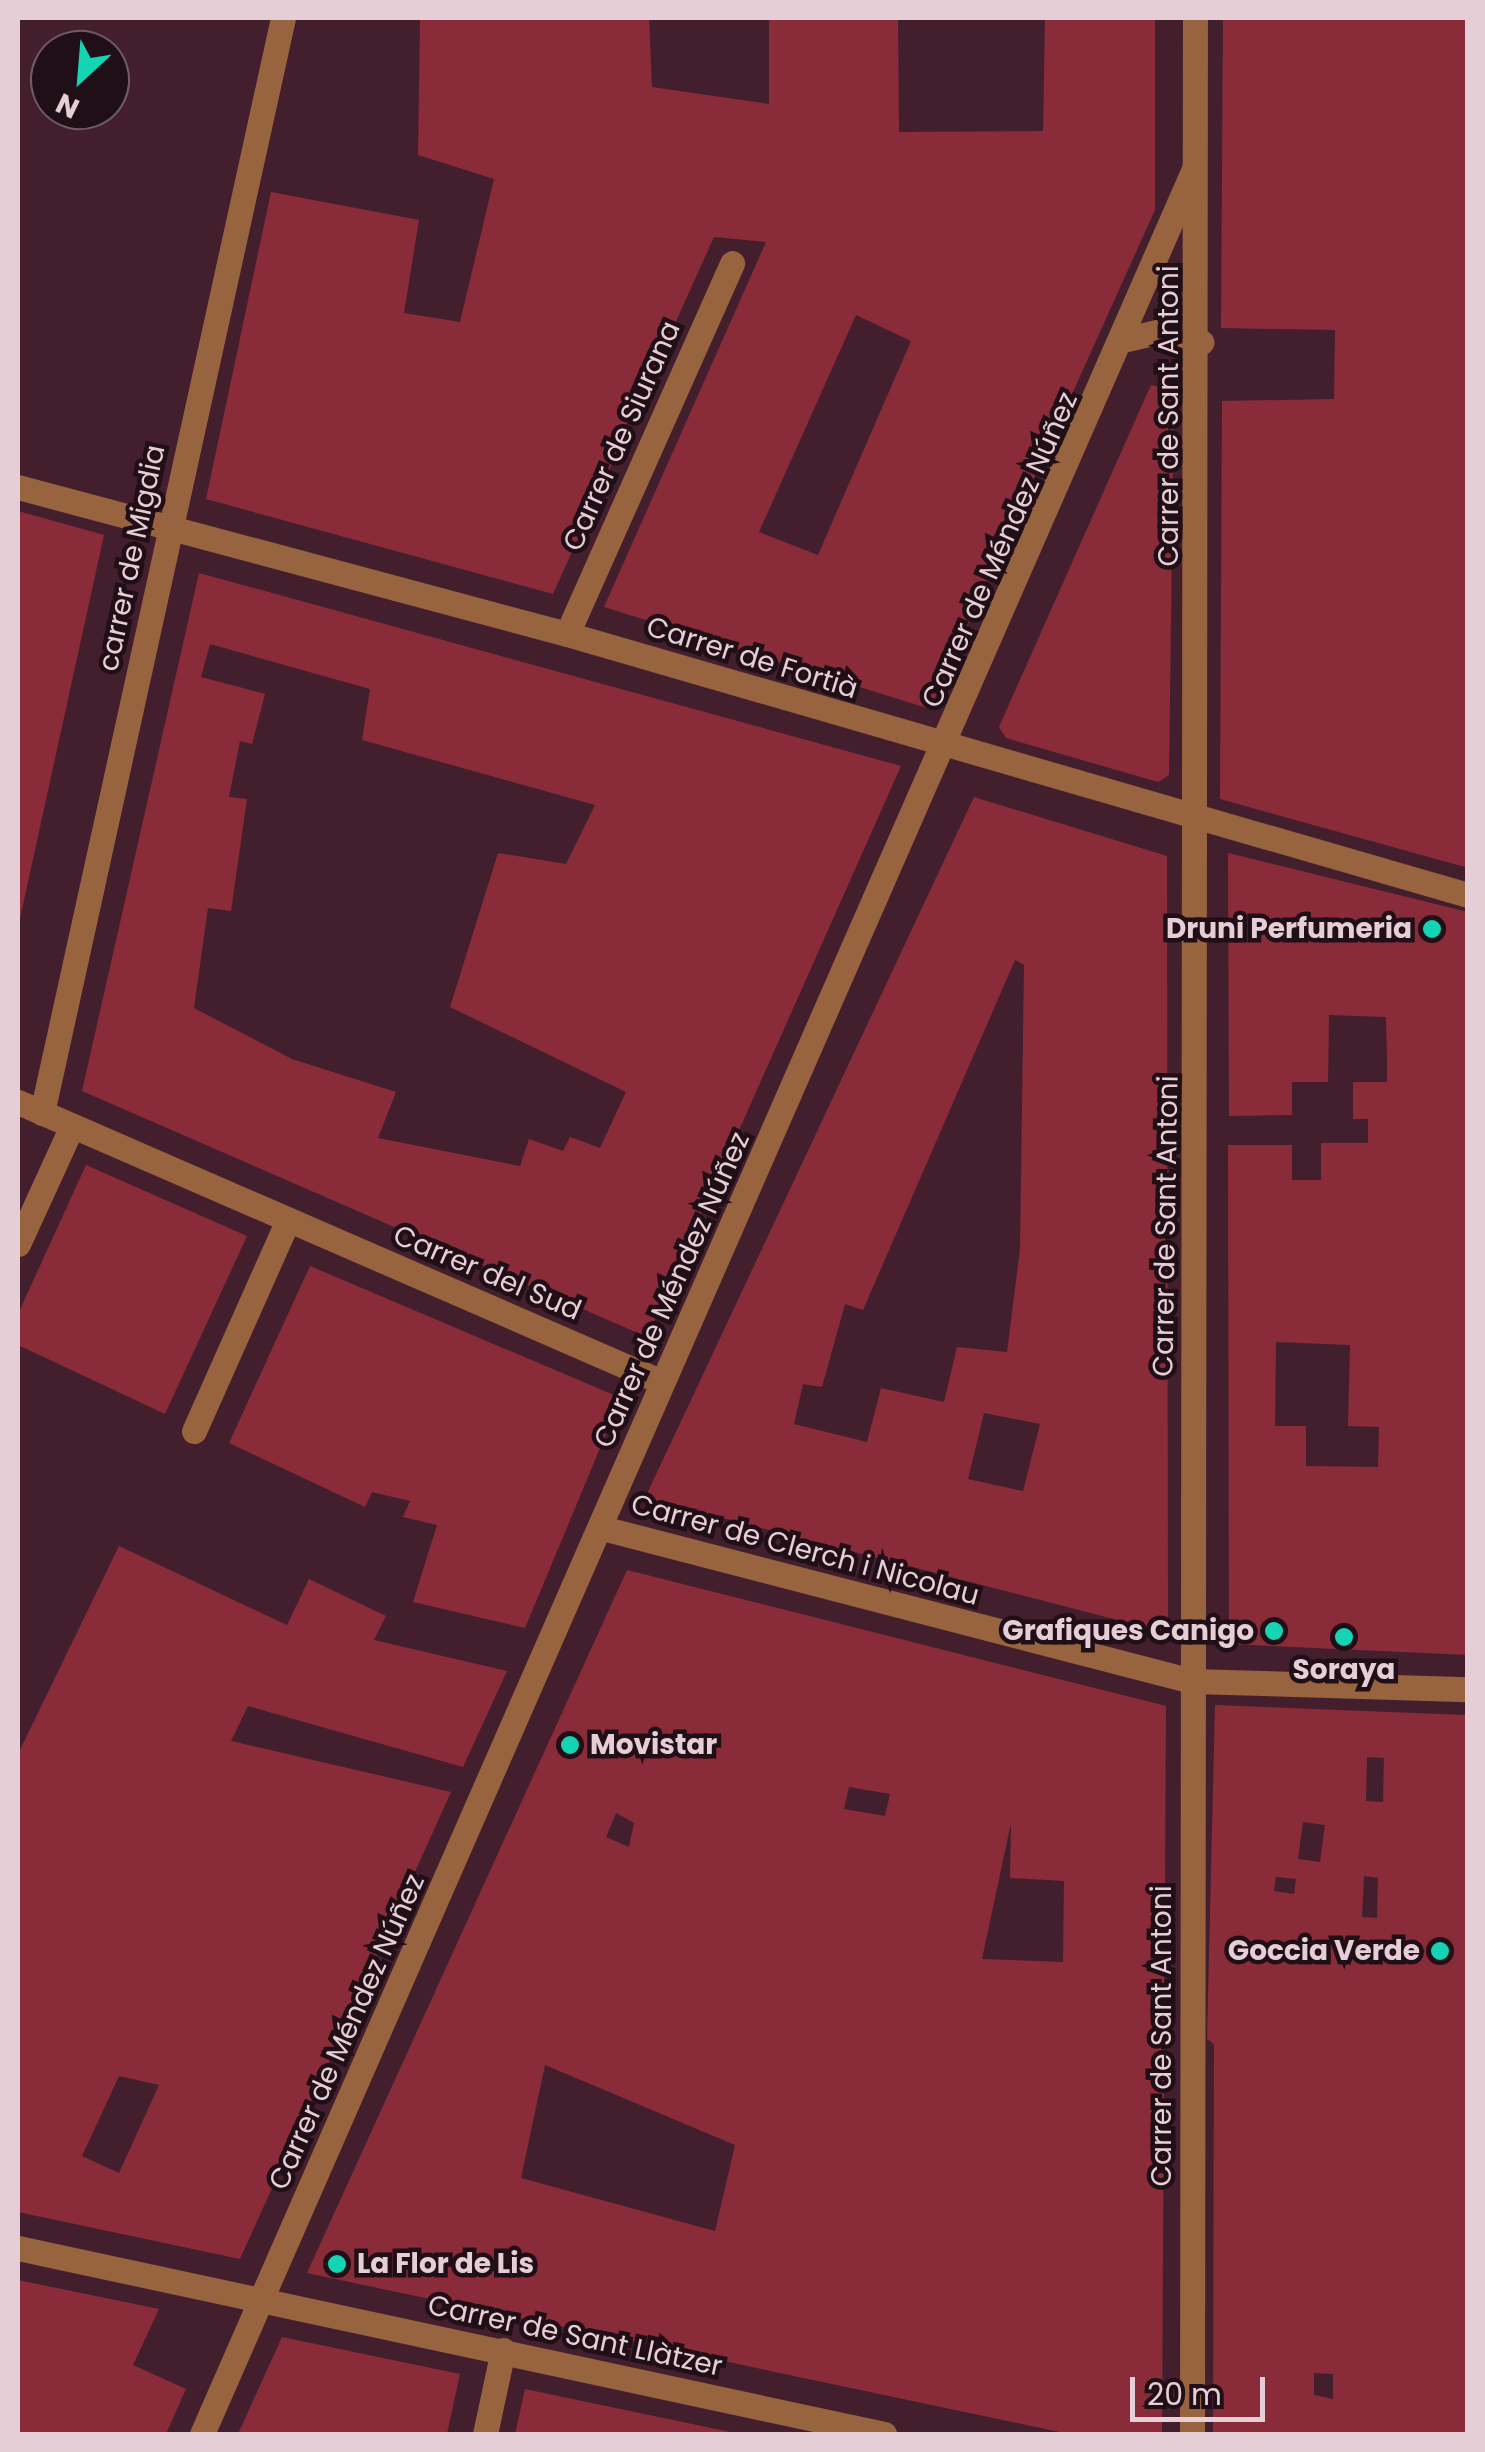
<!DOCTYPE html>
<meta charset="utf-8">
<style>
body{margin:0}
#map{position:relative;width:1485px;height:2452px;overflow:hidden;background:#431f2e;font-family:Poppins,sans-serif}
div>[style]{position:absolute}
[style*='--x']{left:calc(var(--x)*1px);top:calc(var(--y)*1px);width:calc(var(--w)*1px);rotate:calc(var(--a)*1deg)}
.building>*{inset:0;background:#8a2b39}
.minor>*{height:25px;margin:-12.5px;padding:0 12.5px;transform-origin:12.5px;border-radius:12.5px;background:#98643f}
.dots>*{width:28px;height:28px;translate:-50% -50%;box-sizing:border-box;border:5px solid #200f16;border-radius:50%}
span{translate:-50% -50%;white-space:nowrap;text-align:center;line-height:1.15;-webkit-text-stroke:9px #200f16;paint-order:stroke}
.street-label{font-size:28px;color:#e6ced6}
.poi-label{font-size:28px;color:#e6ced6;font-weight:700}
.right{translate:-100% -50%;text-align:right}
.left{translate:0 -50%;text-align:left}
.frame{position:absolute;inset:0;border:20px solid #e6ced6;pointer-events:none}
.north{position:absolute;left:30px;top:30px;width:100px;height:100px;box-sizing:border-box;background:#200f16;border:2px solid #6f5b63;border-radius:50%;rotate:206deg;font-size:28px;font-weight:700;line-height:40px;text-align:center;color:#e6ced6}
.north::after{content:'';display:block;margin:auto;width:35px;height:45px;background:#14d5b3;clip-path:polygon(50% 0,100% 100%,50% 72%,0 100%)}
.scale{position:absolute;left:1130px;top:2377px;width:135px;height:45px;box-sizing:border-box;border:5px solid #e6ced6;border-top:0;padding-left:12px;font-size:30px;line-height:35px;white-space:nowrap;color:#e6ced6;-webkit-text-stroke:8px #200f16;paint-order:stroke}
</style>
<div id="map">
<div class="building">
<i style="clip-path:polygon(evenodd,420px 18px,649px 18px,652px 87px,769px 104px,769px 18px,898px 18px,899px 132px,1043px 131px,1045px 18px,1155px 18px,1155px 210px,930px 709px,604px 607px,766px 242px,714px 237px,553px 594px,206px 499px,271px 192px,419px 220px,404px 313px,460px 322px,494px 179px,418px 155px,420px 18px,856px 315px,911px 341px,818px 555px,759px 532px,856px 315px)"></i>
<i style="clip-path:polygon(1223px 18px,1468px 18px,1465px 867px,1220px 799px,1222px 401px,1334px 399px,1335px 330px,1221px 328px)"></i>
<i style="clip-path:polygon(1151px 385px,1174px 391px,1169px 775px,1158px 782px,1006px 738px,999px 727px)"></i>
<i style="clip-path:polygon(18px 511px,104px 535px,19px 923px,18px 922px)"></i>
<i style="clip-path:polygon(evenodd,199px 573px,901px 766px,647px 1337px,82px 1091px,199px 573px,210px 644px,370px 689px,362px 740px,595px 805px,566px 864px,498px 853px,450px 1007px,626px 1092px,600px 1148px,570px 1137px,563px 1151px,529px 1139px,520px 1166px,378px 1138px,396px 1092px,292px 1059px,194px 1008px,208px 908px,231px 911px,247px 799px,229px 797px,240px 741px,252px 744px,265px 694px,201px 677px,210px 644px)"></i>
<i style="clip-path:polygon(evenodd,974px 797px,1167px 856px,1168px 1633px,645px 1498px,974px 797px,1015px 960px,1024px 965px,1020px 1249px,1007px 1352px,957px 1347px,944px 1402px,881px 1388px,867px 1442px,794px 1424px,803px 1384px,822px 1387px,845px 1304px,863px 1310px,1015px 960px,974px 797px,984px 1413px,1040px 1424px,1023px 1491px,968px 1479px,984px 1413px)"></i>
<i style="clip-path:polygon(evenodd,1228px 853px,1468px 912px,1468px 1655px,1229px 1644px,1228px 1145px,1292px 1145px,1292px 1180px,1321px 1180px,1321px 1143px,1368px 1143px,1368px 1119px,1353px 1119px,1353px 1082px,1387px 1082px,1387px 1060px,1386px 1017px,1329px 1015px,1328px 1082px,1292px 1082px,1292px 1115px,1229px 1116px,1228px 853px,1276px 1342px,1350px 1345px,1348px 1426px,1379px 1427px,1378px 1467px,1306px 1466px,1306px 1426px,1275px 1426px,1276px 1342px)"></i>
<i style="clip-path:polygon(86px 1165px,247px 1236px,165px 1414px,18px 1345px,18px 1314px)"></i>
<i style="clip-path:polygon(310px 1266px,621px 1398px,525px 1628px,413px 1602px,437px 1525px,403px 1517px,410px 1501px,372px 1492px,365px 1507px,229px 1443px)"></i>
<i style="clip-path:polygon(evenodd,119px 1546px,287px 1625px,309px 1579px,386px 1616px,374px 1640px,507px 1671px,463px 1767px,248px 1706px,231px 1741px,451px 1792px,240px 2259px,18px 2212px,18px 1754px,119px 1546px,119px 2076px,159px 2085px,119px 2173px,82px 2156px,119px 2076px)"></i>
<i style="clip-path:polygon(evenodd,627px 1570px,1166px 1706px,1162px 2434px,1069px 2434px,307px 2273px,627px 1570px,849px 1787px,890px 1794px,885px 1816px,844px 1809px,849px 1787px,627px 1570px,616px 1813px,634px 1823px,629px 1847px,606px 1837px,616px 1813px,627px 1570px,1011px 1823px,1010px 1878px,1064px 1881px,1063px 1962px,982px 1959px,1011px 1823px,627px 1570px,545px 2065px,735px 2145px,715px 2231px,521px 2178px,545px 2065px)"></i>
<i style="clip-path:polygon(evenodd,1215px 1705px,1465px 1715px,1465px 2434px,1213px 2434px,1214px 2044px,1207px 2039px,1215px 1705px,1367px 1757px,1384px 1758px,1383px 1802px,1366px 1801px,1367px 1757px,1215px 1705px,1303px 1822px,1325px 1825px,1320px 1862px,1298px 1859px,1303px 1822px,1215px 1705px,1364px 1876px,1378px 1878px,1377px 1918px,1362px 1917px,1364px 1876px,1215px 1705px,1276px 1877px,1296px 1879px,1294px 1894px,1274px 1891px,1276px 1877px,1215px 1705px,1314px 2373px,1333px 2374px,1333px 2399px,1314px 2395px,1314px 2373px)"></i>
<i style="clip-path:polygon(18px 2280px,159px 2309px,133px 2365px,186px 2389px,166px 2434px,18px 2434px)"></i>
<i style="clip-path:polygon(282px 2337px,460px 2374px,447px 2434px,238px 2434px)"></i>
<i style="clip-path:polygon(525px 2389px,735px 2433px,734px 2434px,515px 2434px)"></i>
</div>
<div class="minor">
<i style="--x:1127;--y:339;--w:43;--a:-13.4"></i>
<i style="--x:1169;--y:329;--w:35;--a:22"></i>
<i style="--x:18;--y:487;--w:568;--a:14.99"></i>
<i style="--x:567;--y:634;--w:938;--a:16.16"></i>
<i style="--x:567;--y:634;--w:406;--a:-66"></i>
<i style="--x:18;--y:1102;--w:702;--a:23.5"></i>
<i style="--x:42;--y:1113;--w:1121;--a:-77.59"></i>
<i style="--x:18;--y:1244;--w:130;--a:-65.4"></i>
<i style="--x:194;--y:1431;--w:231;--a:-66"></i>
<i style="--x:602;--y:1528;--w:610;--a:14.54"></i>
<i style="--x:1192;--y:1681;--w:276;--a:1.7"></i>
<i style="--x:18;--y:2248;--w:886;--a:12.12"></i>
<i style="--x:202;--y:2434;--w:2473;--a:-66.35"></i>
<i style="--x:485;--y:2434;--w:86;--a:-77.9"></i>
<i style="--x:1192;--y:2434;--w:2416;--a:-89.93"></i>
</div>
<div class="dots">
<i style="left:1432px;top:929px;background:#14d5b3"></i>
<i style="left:1274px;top:1631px;background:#14d5b3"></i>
<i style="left:1344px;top:1637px;background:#14d5b3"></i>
<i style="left:570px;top:1745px;background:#14d5b3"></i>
<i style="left:1440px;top:1951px;background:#14d5b3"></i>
<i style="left:337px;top:2264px;background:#14d5b3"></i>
</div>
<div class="street-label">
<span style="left:1169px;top:416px;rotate:-90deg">Carrer de Sant Antoni</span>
<span style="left:622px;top:436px;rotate:-66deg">Carrer de Siurana</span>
<span style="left:1000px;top:550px;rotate:-66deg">Carrer de Méndez Núñez</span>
<span style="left:132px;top:558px;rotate:-78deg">carrer de Migdia</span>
<span style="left:752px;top:658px;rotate:17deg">Carrer de Fortià</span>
<span style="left:1166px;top:1226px;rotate:-89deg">Carrer de Sant Antoni</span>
<span style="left:487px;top:1273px;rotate:23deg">Carrer del Sud</span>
<span style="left:672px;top:1290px;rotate:-66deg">Carrer de Méndez Núñez</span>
<span style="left:805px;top:1550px;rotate:15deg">Carrer de Clerch i Nicolau</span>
<span style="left:347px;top:2032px;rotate:-66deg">Carrer de Méndez Núñez</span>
<span style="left:1162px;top:2036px;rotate:-90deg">Carrer de Sant Antoni</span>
<span style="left:575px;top:2336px;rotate:12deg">Carrer de Sant Llàtzer</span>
</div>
<div class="poi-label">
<span class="right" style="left:1412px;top:929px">Druni Perfumeria</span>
<span class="right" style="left:1254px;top:1631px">Grafiques Canigo</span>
<span style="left:1344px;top:1670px">Soraya</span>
<span class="left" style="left:590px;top:1745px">Movistar</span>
<span class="right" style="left:1420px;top:1951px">Goccia Verde</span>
<span class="left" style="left:357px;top:2264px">La Flor de Lis</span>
</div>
<div class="frame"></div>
<div class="north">N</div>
<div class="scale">20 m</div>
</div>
